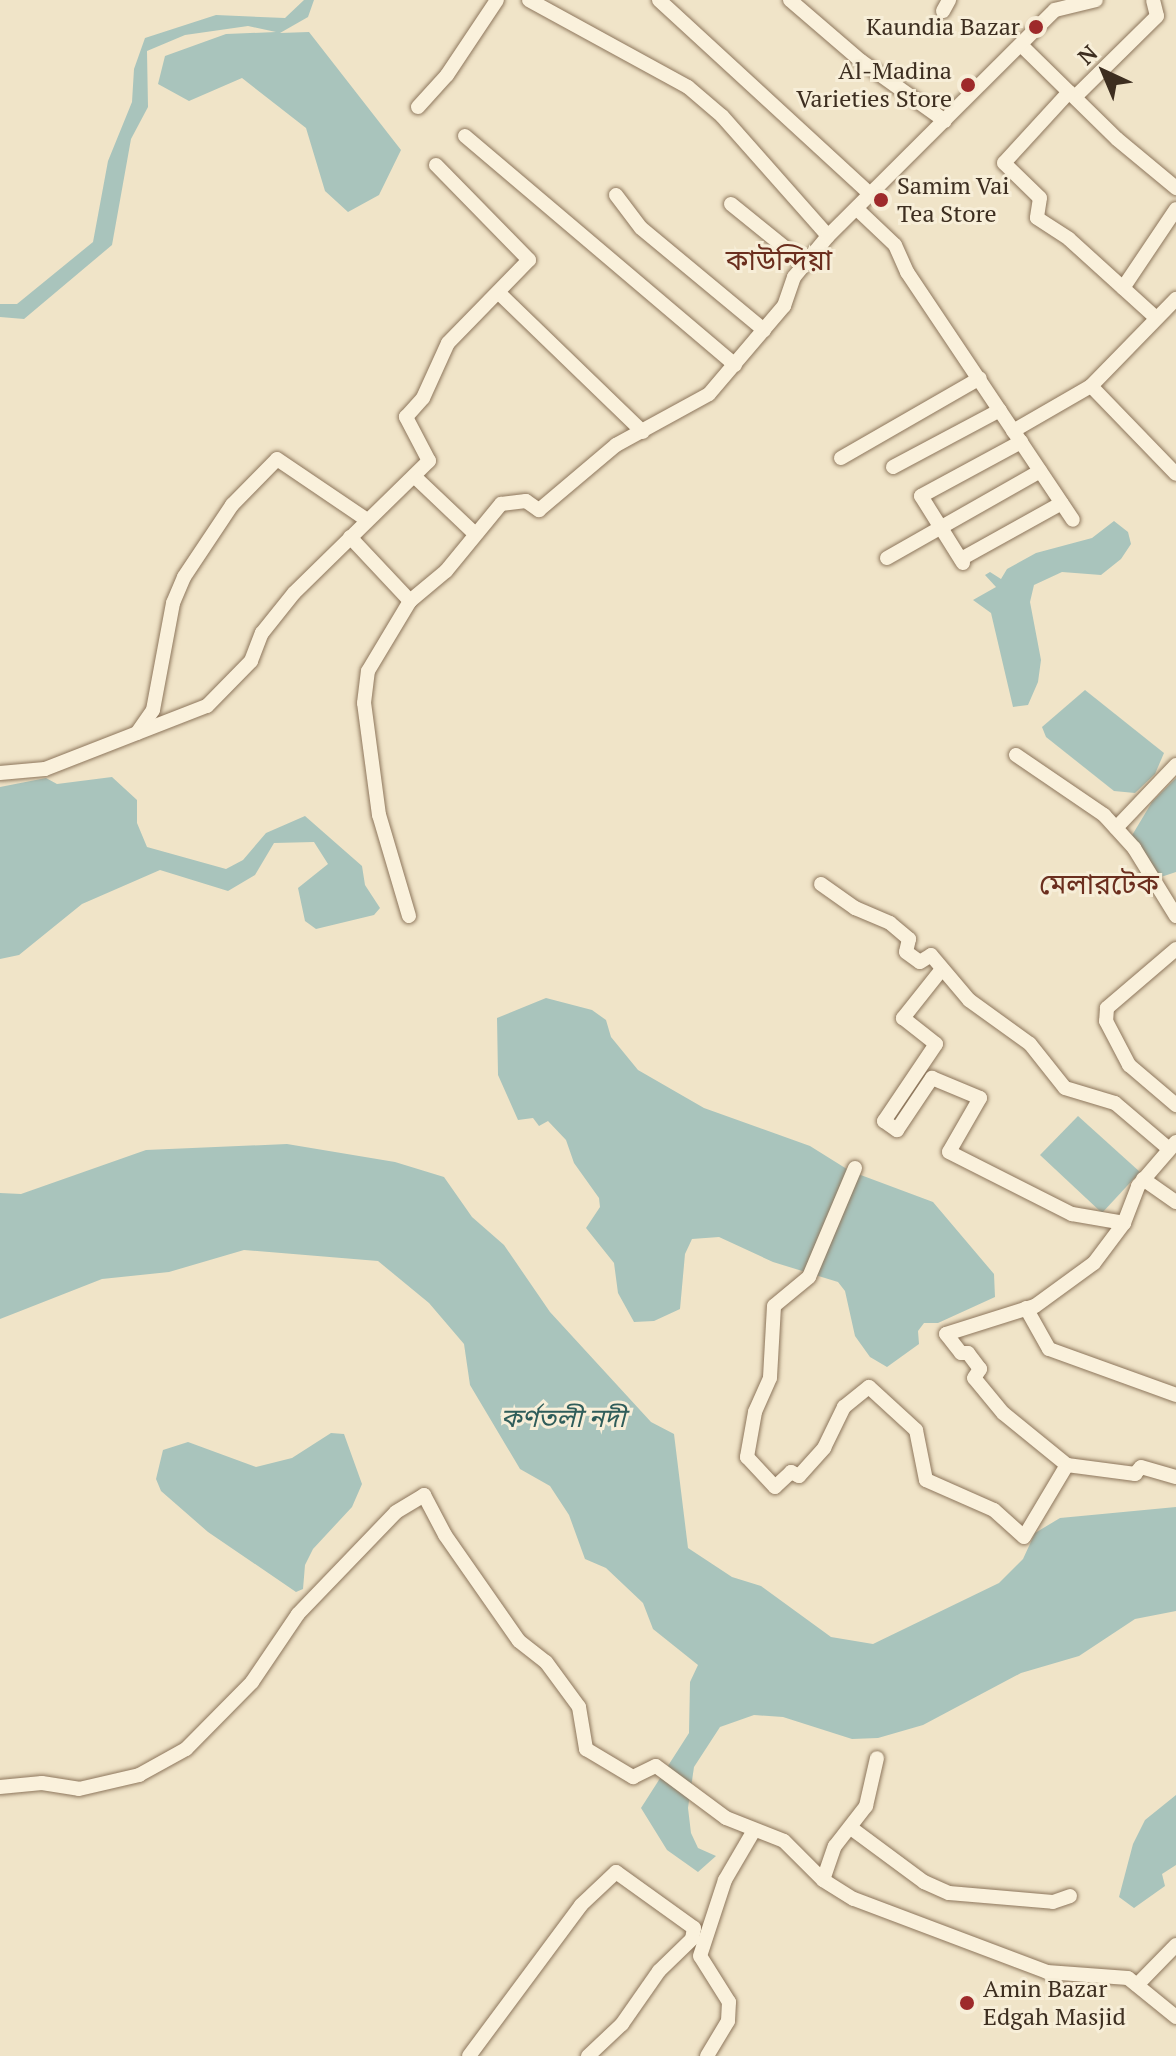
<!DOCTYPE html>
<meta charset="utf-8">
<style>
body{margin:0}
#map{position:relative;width:1176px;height:2056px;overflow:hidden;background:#f0e4c8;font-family:"PT Serif","Noto Sans Bengali",serif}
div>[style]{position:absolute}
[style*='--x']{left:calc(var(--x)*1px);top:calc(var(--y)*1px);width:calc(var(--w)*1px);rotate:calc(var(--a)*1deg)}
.water>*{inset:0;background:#a9c4bc}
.roads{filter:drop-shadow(0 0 2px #8d765c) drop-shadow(0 0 2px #8d765c)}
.minor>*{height:14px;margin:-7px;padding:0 7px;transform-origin:7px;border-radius:7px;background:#faf1dc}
.dots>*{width:22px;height:22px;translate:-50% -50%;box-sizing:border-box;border:4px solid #f7eed8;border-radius:50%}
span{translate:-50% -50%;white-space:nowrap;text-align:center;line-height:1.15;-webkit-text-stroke:6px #f7eed8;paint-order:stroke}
.poi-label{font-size:24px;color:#3d2e20}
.right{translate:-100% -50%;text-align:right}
.left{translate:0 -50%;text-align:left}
.water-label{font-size:26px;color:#2f5d5a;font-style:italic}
.quarter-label{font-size:28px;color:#6b2e1e}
.north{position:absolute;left:1064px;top:32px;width:80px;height:80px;-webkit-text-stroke:6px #f7eed8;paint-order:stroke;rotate:316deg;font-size:22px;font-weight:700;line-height:32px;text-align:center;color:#3d2e20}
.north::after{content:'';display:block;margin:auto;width:28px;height:36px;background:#3d2e20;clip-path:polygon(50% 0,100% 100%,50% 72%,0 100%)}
</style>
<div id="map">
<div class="water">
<i style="clip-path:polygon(304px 0,314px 0,308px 17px,280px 33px,309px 32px,401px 150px,379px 195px,348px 212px,325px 191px,306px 128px,242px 78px,189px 101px,158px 84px,165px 56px,226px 34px,276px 32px,248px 26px,185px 35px,147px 51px,148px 107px,131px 139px,112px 245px,24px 319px,0 317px,0 304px,17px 304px,93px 242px,108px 161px,132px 102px,134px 69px,145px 38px,216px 15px,285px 18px)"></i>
<i style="clip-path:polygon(1114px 521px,1128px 532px,1131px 544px,1121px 559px,1101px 575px,1062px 572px,1034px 585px,1030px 602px,1041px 660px,1038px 682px,1028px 705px,1013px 707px,991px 613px,973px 600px,996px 587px,985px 575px,990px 572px,1001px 579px,1007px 569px,1036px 553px,1092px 538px)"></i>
<i style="clip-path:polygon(1085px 690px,1164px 753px,1155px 774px,1135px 793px,1114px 791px,1046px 737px,1042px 727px)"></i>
<i style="clip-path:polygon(112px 777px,137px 800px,137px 823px,147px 847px,226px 869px,243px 860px,266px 833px,305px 816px,362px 866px,365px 885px,380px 908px,374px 915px,316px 929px,305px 921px,298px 888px,328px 864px,314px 842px,274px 843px,255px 875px,228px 891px,160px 870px,82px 904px,19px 955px,0 959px,0 787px,46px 778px,57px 784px)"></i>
<i style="clip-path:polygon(1176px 778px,1176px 872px,1161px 877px,1131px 837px,1152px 802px)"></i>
<i style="clip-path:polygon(546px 998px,592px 1010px,606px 1020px,611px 1037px,638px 1070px,704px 1108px,810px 1146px,850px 1171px,933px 1202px,994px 1274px,995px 1297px,938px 1323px,924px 1323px,918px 1331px,919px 1344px,887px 1367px,870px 1357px,855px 1336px,845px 1291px,838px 1282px,773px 1262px,719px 1237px,692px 1239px,685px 1254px,680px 1309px,654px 1321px,634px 1322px,618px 1293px,614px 1263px,586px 1228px,600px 1207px,599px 1198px,574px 1163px,566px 1140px,548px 1121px,539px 1126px,533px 1118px,518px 1120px,498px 1075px,497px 1018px)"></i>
<i style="clip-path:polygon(1078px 1116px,1140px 1172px,1102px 1213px,1040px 1155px)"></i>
<i style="clip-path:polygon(287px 1144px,395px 1162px,444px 1177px,472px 1217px,504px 1245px,550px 1312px,651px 1422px,674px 1434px,688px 1548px,732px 1577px,761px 1586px,831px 1637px,873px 1644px,999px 1583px,1023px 1559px,1035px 1533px,1060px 1518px,1176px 1507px,1176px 1611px,1135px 1619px,1079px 1656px,1021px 1673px,923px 1725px,878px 1738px,852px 1739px,783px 1717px,754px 1715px,720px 1727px,694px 1767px,688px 1808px,691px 1833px,698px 1848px,716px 1856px,698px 1872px,667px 1850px,641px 1808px,689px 1733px,690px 1682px,698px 1665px,653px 1629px,643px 1603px,606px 1568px,585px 1559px,569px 1515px,550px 1486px,520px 1469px,470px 1385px,464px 1344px,429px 1303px,378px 1261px,244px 1250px,169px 1272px,102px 1279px,0 1319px,0 1193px,21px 1194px,146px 1150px)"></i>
<i style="clip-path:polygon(331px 1433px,344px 1434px,362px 1484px,352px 1507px,313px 1549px,305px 1565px,303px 1589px,296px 1592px,208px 1532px,161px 1491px,156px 1479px,163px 1450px,188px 1442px,256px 1467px,292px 1458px)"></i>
<i style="clip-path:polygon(1176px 1795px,1176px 1865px,1162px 1874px,1165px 1886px,1134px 1908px,1119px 1897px,1133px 1844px,1145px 1820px)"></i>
</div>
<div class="roads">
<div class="minor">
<i style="--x:529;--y:0;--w:181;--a:28.7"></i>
<i style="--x:688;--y:87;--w:45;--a:40.5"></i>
<i style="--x:722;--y:116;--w:160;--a:48.5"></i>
<i style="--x:659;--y:0;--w:288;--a:42.6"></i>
<i style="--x:790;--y:0;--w:94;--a:40.7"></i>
<i style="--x:861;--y:61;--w:103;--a:35.5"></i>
<i style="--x:943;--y:11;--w:13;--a:-61"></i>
<i style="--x:1021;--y:45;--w:134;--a:44.4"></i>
<i style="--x:1117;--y:139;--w:77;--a:39.7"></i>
<i style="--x:1069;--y:92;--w:96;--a:132.5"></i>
<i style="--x:1004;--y:163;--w:50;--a:44.2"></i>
<i style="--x:1040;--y:198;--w:20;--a:99"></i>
<i style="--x:1037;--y:218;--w:38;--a:33"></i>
<i style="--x:1069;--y:239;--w:116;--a:42.2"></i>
<i style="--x:1075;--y:97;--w:115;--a:-44.6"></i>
<i style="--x:1157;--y:16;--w:16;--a:-104"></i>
<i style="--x:418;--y:107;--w:43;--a:-47.8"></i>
<i style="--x:447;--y:75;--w:90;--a:-56.3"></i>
<i style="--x:465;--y:136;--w:354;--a:40.3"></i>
<i style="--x:616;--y:195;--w:41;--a:52.9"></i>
<i style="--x:641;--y:228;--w:160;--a:39.7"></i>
<i style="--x:731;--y:204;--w:95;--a:39"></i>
<i style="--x:857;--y:209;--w:52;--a:43.5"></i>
<i style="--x:895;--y:245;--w:30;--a:66"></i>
<i style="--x:907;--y:272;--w:298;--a:56.2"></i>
<i style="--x:1123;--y:288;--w:95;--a:-56.1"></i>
<i style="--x:499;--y:293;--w:200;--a:44"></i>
<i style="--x:1091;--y:386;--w:122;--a:46"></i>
<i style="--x:1013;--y:431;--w:90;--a:-30"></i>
<i style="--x:1091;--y:386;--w:122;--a:-45.7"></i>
<i style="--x:841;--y:458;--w:160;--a:-29.9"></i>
<i style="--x:893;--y:467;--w:121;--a:-28"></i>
<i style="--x:414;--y:476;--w:83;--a:43.5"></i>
<i style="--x:350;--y:537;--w:88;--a:46.8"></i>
<i style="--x:887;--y:558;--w:176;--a:-29.6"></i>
<i style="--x:961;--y:559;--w:115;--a:-29"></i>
<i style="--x:963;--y:563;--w:79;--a:-122.1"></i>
<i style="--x:921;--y:496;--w:114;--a:-28.4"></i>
<i style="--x:137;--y:733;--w:28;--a:-55"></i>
<i style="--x:153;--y:710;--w:109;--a:-79.4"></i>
<i style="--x:173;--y:603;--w:28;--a:-67"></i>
<i style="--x:184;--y:577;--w:87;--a:-56.3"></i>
<i style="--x:232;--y:505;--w:64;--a:-45.6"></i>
<i style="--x:277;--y:459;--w:109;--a:34.1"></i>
<i style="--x:1016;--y:755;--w:107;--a:34.3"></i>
<i style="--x:1104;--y:815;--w:45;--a:47.7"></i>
<i style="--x:1134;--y:848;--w:80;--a:58.3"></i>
<i style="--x:0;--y:773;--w:45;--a:-5.1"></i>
<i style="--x:45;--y:769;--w:174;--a:-21.3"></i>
<i style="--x:207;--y:706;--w:63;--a:-45.6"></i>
<i style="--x:251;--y:661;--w:30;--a:-69"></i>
<i style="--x:262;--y:633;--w:51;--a:-51.3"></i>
<i style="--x:294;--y:593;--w:189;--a:-44.4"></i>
<i style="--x:429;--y:461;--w:50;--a:-117.6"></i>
<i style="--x:406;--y:417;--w:25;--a:-48"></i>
<i style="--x:423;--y:398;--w:60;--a:-65.6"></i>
<i style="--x:448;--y:343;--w:116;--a:-45.7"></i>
<i style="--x:529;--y:260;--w:133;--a:-134.4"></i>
<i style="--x:1116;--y:828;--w:87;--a:-46.4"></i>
<i style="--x:821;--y:884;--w:42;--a:35.2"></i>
<i style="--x:855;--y:908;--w:38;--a:23"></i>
<i style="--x:890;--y:923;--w:25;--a:40"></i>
<i style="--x:909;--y:939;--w:13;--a:103"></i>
<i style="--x:906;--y:952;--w:17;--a:36"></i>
<i style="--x:920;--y:962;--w:13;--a:-32"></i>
<i style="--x:931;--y:955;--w:59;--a:49.8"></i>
<i style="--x:969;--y:1000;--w:75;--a:35.8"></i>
<i style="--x:1030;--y:1044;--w:56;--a:51.5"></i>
<i style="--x:1065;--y:1088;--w:52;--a:16.7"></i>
<i style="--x:1115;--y:1103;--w:71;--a:40.4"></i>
<i style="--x:409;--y:916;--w:105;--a:-106.5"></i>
<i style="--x:379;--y:815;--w:113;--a:-97.6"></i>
<i style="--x:364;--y:703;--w:32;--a:-83"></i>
<i style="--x:368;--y:671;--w:82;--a:-59"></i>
<i style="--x:410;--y:601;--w:47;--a:-39.8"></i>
<i style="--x:446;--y:571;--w:87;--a:-50.6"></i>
<i style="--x:501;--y:504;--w:25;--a:-7"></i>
<i style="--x:526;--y:501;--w:16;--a:35"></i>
<i style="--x:539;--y:510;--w:101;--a:-40.2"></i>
<i style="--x:616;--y:445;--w:106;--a:-28.7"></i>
<i style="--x:709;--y:394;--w:116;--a:-49.6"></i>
<i style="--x:784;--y:306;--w:31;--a:-71"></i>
<i style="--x:794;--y:277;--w:53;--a:-50.3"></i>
<i style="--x:828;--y:236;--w:320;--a:-44.9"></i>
<i style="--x:1055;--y:10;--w:42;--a:-13.7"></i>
<i style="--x:1176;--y:949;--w:91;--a:139.5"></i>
<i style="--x:1107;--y:1008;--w:13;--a:94"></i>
<i style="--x:1106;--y:1021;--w:50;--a:62.4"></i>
<i style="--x:1129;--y:1065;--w:62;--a:40.4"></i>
<i style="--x:942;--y:969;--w:63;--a:128.5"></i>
<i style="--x:903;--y:1018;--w:42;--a:38.2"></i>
<i style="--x:936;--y:1044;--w:93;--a:124"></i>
<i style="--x:884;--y:1121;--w:16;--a:35"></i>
<i style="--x:897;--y:1130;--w:63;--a:-56.1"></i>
<i style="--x:932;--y:1078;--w:52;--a:22.6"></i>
<i style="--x:980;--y:1098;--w:62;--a:119.9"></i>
<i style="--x:949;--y:1152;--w:138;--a:26.8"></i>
<i style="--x:1072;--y:1214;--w:53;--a:9.8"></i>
<i style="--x:855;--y:1168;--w:118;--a:112.9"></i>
<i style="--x:809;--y:1277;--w:45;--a:140.4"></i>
<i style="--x:774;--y:1306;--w:72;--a:93.2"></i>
<i style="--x:770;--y:1378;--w:37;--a:114"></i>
<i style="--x:755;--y:1412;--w:46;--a:100.1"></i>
<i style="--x:747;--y:1457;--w:41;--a:47"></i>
<i style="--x:775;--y:1487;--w:22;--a:-43"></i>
<i style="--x:791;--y:1472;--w:9;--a:27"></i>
<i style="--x:799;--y:1476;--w:38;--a:-48"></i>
<i style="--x:824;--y:1448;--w:46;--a:-64"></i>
<i style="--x:844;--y:1407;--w:32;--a:-39"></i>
<i style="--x:869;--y:1387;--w:64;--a:42.5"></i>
<i style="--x:916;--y:1430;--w:51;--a:78.7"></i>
<i style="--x:926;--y:1480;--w:74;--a:23.8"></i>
<i style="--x:994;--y:1510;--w:40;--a:42"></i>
<i style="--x:1024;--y:1537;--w:84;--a:-59.2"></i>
<i style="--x:1067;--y:1465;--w:82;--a:-140.9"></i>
<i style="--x:1003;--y:1413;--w:45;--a:-129.6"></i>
<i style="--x:974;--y:1378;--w:11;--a:-56"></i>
<i style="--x:980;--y:1369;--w:20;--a:-127"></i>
<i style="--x:968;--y:1353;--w:7;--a:180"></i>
<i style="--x:961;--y:1353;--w:24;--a:-128"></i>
<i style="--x:946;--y:1334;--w:93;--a:-17.5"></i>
<i style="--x:1035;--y:1306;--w:73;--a:-36.1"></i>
<i style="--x:1094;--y:1263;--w:50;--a:-53.1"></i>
<i style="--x:1124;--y:1223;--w:40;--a:-69"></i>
<i style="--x:1138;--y:1186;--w:58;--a:-49.2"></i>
<i style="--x:1143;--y:1179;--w:40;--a:34.9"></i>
<i style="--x:1026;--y:1308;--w:47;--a:60.7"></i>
<i style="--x:1049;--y:1349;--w:135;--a:19.9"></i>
<i style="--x:1067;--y:1465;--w:69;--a:7.5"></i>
<i style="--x:1135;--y:1474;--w:9;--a:-49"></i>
<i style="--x:1141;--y:1467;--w:36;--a:16"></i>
<i style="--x:0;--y:1787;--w:42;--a:-5.4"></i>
<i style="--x:42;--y:1783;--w:37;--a:9"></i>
<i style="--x:79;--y:1789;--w:62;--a:-13.1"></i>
<i style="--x:139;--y:1775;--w:54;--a:-29"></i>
<i style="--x:186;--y:1749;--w:94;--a:-45.4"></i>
<i style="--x:252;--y:1682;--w:82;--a:-55.9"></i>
<i style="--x:298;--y:1614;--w:141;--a:-46.1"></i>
<i style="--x:396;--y:1512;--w:33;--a:-31"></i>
<i style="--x:424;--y:1495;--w:45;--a:62.3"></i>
<i style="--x:445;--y:1535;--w:129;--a:55.1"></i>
<i style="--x:519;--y:1641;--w:34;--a:38"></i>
<i style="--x:546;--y:1662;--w:56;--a:53.7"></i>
<i style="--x:579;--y:1707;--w:43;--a:80.5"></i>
<i style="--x:586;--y:1749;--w:55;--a:30.8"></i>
<i style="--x:633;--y:1777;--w:25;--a:-26"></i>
<i style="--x:656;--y:1766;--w:87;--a:36.6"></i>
<i style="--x:726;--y:1818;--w:62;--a:21.6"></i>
<i style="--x:784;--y:1841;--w:55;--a:45"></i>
<i style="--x:823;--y:1880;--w:36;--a:32"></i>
<i style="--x:854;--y:1899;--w:206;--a:20.7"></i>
<i style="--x:1047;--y:1972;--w:81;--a:4.2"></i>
<i style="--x:1128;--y:1978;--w:62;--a:39.1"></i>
<i style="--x:851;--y:1828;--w:91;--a:36.5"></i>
<i style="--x:924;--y:1882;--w:27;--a:24"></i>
<i style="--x:949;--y:1893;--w:104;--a:4.9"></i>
<i style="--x:1053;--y:1902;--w:18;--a:-19"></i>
<i style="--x:823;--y:1880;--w:36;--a:-71"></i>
<i style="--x:835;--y:1846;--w:51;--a:-52.2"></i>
<i style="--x:866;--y:1806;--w:49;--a:-77.1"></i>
<i style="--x:1137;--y:1985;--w:56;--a:-45.7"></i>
<i style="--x:469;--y:2056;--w:188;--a:-53.4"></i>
<i style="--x:581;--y:1905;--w:48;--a:-43.3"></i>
<i style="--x:616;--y:1872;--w:96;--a:35.7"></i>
<i style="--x:694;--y:1928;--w:11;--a:100"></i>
<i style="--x:692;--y:1939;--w:46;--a:135.9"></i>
<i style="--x:659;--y:1971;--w:65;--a:124.9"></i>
<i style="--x:622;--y:2024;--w:47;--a:136.7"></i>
<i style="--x:707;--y:2056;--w:41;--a:-59"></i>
<i style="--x:728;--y:2021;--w:19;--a:-87"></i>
<i style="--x:729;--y:2002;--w:54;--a:-122.2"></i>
<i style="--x:700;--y:1956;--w:80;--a:-71.8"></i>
<i style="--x:725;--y:1880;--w:56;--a:-59.7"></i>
</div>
</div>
<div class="dots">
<i style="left:1036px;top:27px;background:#9e2a2b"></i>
<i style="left:968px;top:85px;background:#9e2a2b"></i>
<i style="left:881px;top:200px;background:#9e2a2b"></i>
<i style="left:967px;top:2003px;background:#9e2a2b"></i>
</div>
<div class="poi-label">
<span class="right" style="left:1020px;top:27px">Kaundia Bazar</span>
<span class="right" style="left:952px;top:85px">Al-Madina<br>Varieties Store</span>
<span class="left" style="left:897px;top:200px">Samim Vai<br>Tea Store</span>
<span class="left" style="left:983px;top:2003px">Amin Bazar<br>Edgah Masjid</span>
</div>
<div class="water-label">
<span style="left:563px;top:1418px">কর্ণতলী নদী</span>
</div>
<div class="quarter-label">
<span style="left:779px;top:260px">কাউন্দিয়া</span>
<span style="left:1099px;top:884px">মেলারটেক</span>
</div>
<div class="north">N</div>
</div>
